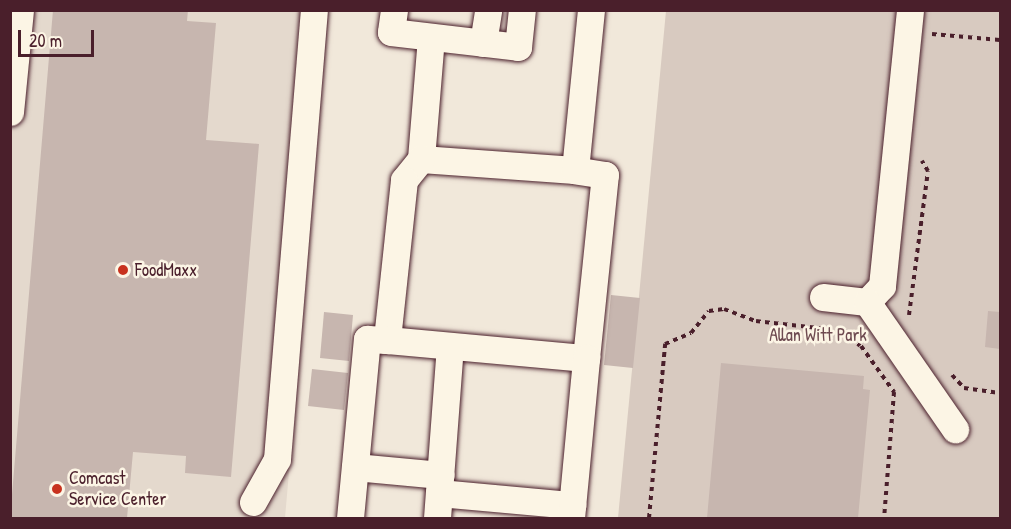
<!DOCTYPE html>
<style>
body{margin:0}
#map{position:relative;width:1011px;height:529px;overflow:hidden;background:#f1e8da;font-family:"Patrick Hand",sans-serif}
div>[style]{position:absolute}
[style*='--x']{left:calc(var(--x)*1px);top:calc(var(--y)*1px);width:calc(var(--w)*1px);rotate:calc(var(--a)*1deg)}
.built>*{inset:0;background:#e4d9cd}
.green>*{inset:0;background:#d8cac0}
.building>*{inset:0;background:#c7b6af}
.path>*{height:4px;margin-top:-2px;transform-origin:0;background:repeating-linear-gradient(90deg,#4a1f2b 0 4.5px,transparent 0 9px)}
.roads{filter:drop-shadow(0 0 2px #4a1f2b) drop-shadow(0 0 2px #4a1f2b)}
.minor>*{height:27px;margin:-13.5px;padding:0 13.5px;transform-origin:13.5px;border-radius:13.5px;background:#fcf5e5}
.dots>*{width:16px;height:16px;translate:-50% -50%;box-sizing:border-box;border:3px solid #fcf5e5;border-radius:50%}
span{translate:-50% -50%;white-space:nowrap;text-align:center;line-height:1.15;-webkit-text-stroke:5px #fcf5e5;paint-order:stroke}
.poi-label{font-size:18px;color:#4a1f2b}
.left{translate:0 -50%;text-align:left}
.park-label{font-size:18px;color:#6e4a50}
.frame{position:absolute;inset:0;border:12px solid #4a1f2b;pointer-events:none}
.scale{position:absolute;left:18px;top:30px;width:76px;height:27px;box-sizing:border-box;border:3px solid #4a1f2b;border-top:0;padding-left:8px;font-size:18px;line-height:21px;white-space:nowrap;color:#4a1f2b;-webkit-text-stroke:4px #fcf5e5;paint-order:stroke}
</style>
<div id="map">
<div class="built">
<i style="clip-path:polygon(10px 11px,329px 11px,285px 518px,11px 518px)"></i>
</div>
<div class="green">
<i style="clip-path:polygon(666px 11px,1000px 11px,1000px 518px,618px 518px)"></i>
</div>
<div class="building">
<i style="clip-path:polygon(53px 10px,188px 10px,187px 21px,216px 23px,206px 140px,259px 144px,231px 477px,185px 473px,186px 456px,133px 452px,127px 518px,10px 518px)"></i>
<i style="clip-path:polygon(611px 295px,640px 298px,633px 368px,604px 365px)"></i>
<i style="clip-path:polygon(988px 311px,1000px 312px,1000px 349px,985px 347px)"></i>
<i style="clip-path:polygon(324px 312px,353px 315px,349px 361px,320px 358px)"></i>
<i style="clip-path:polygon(721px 363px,864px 376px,863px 389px,870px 390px,858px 518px,707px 518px)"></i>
<i style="clip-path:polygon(312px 369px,348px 373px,344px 410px,308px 406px)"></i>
</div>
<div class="path">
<i style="--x:932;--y:34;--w:68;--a:5"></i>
<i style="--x:909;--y:315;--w:145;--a:-82.5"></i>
<i style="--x:928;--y:171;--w:12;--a:-121"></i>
<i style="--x:861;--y:346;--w:57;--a:54.3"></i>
<i style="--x:894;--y:392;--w:126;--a:94.5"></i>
<i style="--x:952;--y:375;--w:18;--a:47"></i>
<i style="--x:964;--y:388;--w:36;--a:8"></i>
<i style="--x:649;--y:518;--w:175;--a:-84.7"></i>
<i style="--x:665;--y:344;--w:28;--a:-23"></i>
<i style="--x:691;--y:333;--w:28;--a:-51"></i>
<i style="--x:709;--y:311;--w:15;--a:-8"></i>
<i style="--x:724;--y:309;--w:34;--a:21"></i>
<i style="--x:756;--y:321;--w:90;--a:6.4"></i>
<i style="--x:845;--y:331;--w:21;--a:45"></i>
</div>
<div class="roads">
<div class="minor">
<i style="--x:394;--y:10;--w:22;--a:98"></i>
<i style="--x:391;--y:32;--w:128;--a:6.7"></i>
<i style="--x:518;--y:47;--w:37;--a:-84"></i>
<i style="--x:431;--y:37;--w:122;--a:94.7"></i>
<i style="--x:421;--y:159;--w:154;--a:4.1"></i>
<i style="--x:575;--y:170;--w:161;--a:-84.3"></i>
<i style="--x:483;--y:43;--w:33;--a:-81"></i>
<i style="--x:10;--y:112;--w:102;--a:-84.4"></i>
<i style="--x:421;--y:159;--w:27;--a:129"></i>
<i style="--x:404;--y:180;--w:161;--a:96.1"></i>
<i style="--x:387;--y:340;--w:200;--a:5.2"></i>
<i style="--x:586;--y:358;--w:184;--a:-84.1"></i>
<i style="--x:605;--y:175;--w:30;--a:-171"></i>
<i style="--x:823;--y:297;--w:44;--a:6.5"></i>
<i style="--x:867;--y:302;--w:22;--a:-47"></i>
<i style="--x:882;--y:286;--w:277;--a:-84.2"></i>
<i style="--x:867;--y:302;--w:155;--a:55.3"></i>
<i style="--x:355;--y:467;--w:86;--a:5.3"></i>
<i style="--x:439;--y:493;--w:134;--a:5.2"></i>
<i style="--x:253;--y:502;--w:49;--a:-60.8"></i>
<i style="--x:277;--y:459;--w:451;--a:-85.3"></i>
<i style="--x:350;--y:518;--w:180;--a:-84.6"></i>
<i style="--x:367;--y:339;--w:20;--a:3"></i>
<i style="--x:437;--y:518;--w:172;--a:-85.7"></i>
<i style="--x:571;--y:518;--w:161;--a:-84.6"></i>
</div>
</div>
<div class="dots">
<i style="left:123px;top:270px;background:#c8321e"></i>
<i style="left:57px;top:489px;background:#c8321e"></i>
</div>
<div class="poi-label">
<span class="left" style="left:135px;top:270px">FoodMaxx</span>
<span class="left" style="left:69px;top:489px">Comcast<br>Service Center</span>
</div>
<div class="park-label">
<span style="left:818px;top:335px">Allan Witt Park</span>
</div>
<div class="frame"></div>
<div class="scale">20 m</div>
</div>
